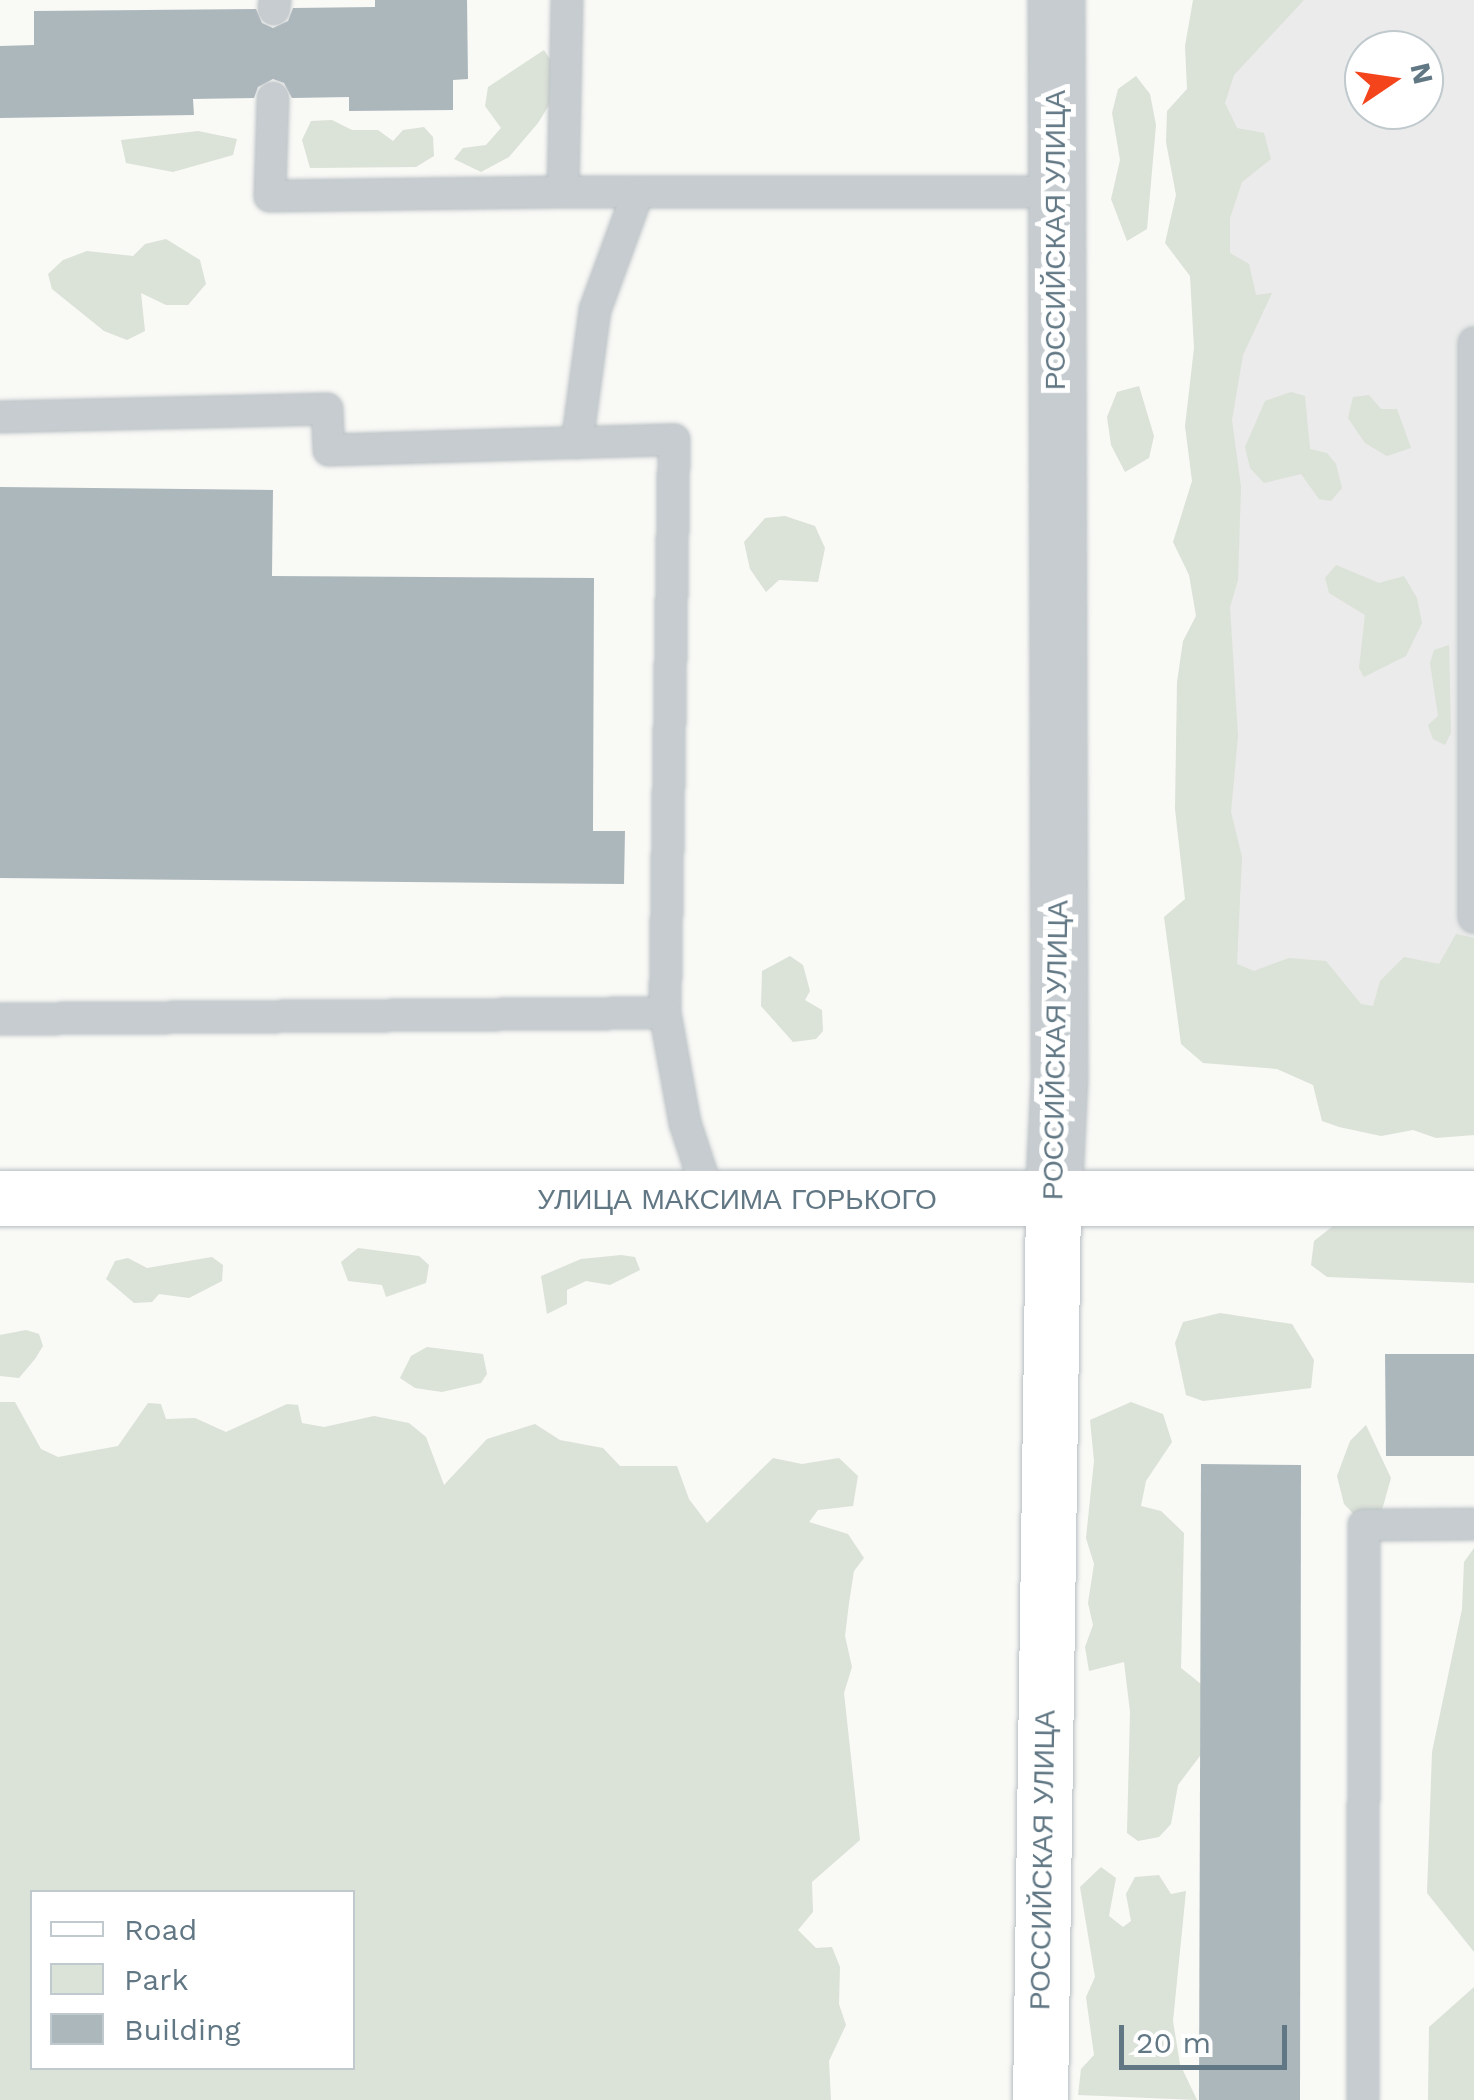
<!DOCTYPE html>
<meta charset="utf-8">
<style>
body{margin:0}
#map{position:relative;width:1474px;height:2100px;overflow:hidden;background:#f9f9f6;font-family:"Work Sans",sans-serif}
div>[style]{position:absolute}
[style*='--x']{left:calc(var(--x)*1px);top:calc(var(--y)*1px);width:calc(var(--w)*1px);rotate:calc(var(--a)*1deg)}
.built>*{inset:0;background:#eaebea}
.green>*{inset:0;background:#dbe2d7}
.building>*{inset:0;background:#acb7bc}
.roads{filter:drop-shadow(0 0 2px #b8bfc3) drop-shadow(0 0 2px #b8bfc3)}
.lane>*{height:30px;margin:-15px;padding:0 15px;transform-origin:15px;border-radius:15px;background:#c6cccf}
.street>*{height:55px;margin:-27.5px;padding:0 27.5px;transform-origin:27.5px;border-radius:27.5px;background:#c6cccf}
.secondary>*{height:55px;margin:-27.5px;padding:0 27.5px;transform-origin:27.5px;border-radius:27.5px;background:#fff}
span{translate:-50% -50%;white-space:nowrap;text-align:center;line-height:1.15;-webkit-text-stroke:10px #fff;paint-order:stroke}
.street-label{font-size:28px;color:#617784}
.legend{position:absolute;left:30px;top:1890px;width:325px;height:180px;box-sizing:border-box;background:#fff;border:2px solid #c0c9ce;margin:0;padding:12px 18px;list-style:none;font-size:30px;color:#617784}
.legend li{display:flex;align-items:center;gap:20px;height:50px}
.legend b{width:50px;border:2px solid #c0c9ce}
.north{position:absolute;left:1344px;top:30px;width:100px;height:100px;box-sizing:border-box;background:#fff;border:2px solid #c0c9ce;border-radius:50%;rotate:77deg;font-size:28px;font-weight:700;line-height:40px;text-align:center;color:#617784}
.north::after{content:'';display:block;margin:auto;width:35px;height:45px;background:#f4441c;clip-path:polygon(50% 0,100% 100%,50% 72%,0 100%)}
.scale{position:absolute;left:1119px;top:2025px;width:168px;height:45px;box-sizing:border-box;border:5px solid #617784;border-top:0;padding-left:12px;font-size:30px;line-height:35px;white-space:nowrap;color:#617784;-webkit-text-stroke:8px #fff;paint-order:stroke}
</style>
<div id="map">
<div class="built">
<i style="clip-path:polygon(evenodd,1215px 0,1474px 0,1474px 1045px,1223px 1042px,1215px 0,1364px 50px,1424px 50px,1424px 110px,1364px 110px,1364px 50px)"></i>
</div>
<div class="green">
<i style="clip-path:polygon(1193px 0,1304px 0,1234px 75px,1225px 103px,1237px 128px,1264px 133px,1271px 159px,1242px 182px,1230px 218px,1230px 253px,1249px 264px,1256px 295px,1272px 293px,1243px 355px,1232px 420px,1241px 487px,1238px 580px,1230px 607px,1238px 736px,1231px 812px,1242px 857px,1237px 964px,1254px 971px,1289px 958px,1326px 961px,1361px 1004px,1373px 1006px,1380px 981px,1404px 957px,1439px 964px,1456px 934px,1474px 938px,1474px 1135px,1436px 1138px,1413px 1130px,1381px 1136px,1339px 1127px,1322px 1121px,1313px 1085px,1277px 1069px,1203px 1063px,1181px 1044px,1164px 917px,1185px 899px,1175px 809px,1177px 682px,1183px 641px,1196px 616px,1189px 575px,1173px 542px,1192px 481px,1185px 426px,1194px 348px,1190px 276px,1165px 243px,1176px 195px,1166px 142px,1167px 111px,1187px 89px,1185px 46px)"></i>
<i style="clip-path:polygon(544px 50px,555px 67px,551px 102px,538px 123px,509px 157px,481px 172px,454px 159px,463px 148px,486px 145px,501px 128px,485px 106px,488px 87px)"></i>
<i style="clip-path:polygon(1136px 76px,1150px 94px,1156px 125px,1147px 229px,1127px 241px,1111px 199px,1120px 160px,1112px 113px,1118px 89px)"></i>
<i style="clip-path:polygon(332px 120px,352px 130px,378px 130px,393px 141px,403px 130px,424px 127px,433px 137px,434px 156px,416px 167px,310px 168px,302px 140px,311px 121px)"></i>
<i style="clip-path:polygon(198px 131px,237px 139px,233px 155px,173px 172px,126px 163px,121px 140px)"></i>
<i style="clip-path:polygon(166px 239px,200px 260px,206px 284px,188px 305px,166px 305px,141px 293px,145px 331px,127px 340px,104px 331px,52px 289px,48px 274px,63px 260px,87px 251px,133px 256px,145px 244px)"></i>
<i style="clip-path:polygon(1139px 386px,1154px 436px,1149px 458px,1125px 472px,1111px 445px,1107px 417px,1117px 392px)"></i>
<i style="clip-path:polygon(1291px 392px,1305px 396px,1310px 449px,1327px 453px,1336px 464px,1342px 488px,1331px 501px,1319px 499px,1301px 474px,1264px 483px,1250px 468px,1245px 447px,1265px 401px)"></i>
<i style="clip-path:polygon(1369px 395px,1381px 409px,1397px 409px,1411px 448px,1387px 456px,1365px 443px,1348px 418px,1353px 397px)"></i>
<i style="clip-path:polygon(785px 516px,815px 526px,825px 548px,818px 582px,779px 580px,766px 592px,750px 569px,744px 542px,765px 518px)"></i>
<i style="clip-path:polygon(1336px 565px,1379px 583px,1404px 576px,1417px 598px,1422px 623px,1406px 656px,1364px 677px,1359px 668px,1365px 615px,1329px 593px,1325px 578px)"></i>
<i style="clip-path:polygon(1449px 645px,1451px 733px,1445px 745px,1433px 739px,1428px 725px,1438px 716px,1430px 663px,1434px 650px)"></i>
<i style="clip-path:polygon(790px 956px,803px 965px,810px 991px,805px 1000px,822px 1010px,823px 1031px,816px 1039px,793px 1042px,761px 1006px,762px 971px)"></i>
<i style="clip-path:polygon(1474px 1199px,1474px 1283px,1327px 1277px,1311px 1265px,1314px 1241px,1338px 1222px)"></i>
<i style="clip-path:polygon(358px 1248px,419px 1256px,429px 1265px,426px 1283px,386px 1297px,382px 1285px,348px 1281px,341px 1262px)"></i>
<i style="clip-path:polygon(621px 1255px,635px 1257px,640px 1270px,610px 1285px,586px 1281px,567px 1290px,567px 1304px,547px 1314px,541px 1276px,581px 1259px)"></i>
<i style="clip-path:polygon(212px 1257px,223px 1265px,222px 1281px,189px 1298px,159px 1294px,152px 1302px,134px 1303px,106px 1279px,115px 1261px,128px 1258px,147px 1268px)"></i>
<i style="clip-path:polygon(1220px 1313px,1292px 1324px,1314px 1360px,1311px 1388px,1203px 1401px,1186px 1395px,1175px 1343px,1183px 1322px)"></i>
<i style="clip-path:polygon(26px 1330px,39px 1334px,43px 1346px,35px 1359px,19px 1378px,0 1376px,0 1335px)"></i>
<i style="clip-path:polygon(427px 1347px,483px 1354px,487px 1374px,481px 1383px,442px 1392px,415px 1388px,400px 1378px,411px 1356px)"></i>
<i style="clip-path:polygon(evenodd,0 1402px,15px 1402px,41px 1449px,58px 1457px,118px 1446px,148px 1403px,161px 1404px,166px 1419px,195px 1418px,226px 1432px,287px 1404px,298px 1405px,302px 1423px,324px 1427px,374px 1416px,409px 1423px,426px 1437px,444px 1485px,487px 1439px,535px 1424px,560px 1440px,603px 1448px,620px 1466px,677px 1466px,689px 1499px,707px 1523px,773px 1458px,802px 1464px,839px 1458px,858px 1476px,853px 1506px,818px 1510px,809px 1522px,848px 1534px,864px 1558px,854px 1571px,849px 1603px,845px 1636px,852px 1667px,844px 1693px,860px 1840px,812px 1882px,813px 1912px,798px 1930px,816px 1948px,832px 1947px,840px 1967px,839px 2004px,846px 2025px,829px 2061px,831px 2100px,0 2100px,0 1402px,32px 1892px,352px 1892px,352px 2068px,32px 2068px,32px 1892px)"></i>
<i style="clip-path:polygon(1131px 1402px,1163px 1414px,1172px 1442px,1146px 1481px,1141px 1506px,1161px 1511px,1184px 1533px,1181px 1668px,1201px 1684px,1200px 1756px,1178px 1785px,1171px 1824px,1159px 1837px,1138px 1841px,1127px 1833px,1130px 1712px,1124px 1662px,1089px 1671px,1085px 1647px,1093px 1625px,1088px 1603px,1094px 1564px,1086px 1538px,1094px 1461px,1090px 1420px)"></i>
<i style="clip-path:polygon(1366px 1425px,1391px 1478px,1380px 1517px,1364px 1525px,1344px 1504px,1337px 1476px,1350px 1441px)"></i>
<i style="clip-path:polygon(1474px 1548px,1474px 1952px,1427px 1893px,1432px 1752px,1462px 1609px,1464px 1562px)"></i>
<i style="clip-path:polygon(1101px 1867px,1116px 1878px,1109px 1916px,1123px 1927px,1131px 1921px,1126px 1894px,1135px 1877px,1159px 1875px,1171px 1894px,1186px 1891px,1173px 2021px,1180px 2064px,1197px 2100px,1078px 2095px,1081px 2069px,1094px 2055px,1086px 1997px,1095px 1977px,1080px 1887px)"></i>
<i style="clip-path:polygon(1474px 1987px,1474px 2100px,1428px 2100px,1429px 2027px)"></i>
</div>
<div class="building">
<i style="clip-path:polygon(375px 0,467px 0,468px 79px,453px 80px,453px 110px,349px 111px,349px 97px,292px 98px,284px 83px,273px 79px,258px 87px,254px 98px,193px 99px,194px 115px,0 118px,0 46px,34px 45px,34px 11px,256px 9px,262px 23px,273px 28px,288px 21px,293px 8px,375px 7px)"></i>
<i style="clip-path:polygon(0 487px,273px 490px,272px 576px,594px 578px,593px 831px,625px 831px,624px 884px,0 878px)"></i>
<i style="clip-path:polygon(1385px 1354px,1474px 1354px,1474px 1456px,1386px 1456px)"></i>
<i style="clip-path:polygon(1201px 1464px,1301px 1465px,1300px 2100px,1199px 2100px)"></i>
</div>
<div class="roads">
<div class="lane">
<i style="--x:567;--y:0;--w:192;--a:91.2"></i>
<i style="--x:563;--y:192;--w:492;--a:0"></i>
<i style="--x:274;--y:9;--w:9;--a:-84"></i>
<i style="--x:273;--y:98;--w:98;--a:91.8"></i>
<i style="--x:270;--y:196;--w:293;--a:-0.8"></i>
<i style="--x:1474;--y:343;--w:574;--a:90"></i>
<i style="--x:0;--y:417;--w:327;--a:-1.4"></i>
<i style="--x:327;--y:409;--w:41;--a:87.2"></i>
<i style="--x:329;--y:450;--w:345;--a:-1.7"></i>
<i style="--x:674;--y:440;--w:573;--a:90.9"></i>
<i style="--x:665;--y:1013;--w:665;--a:179.48"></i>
<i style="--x:577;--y:443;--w:134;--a:-82.3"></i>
<i style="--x:595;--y:310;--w:122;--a:-69.9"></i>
<i style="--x:665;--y:1013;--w:112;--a:79.7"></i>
<i style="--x:685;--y:1123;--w:80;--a:71.8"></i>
<i style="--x:1363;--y:2100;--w:575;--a:-89.9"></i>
<i style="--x:1364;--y:1525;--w:110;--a:-0.5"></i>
</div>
<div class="street">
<i style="--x:1053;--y:1202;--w:123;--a:-87.2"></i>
<i style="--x:1059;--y:1079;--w:1079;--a:-90.16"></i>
</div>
<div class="secondary">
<i style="--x:0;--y:1198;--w:1474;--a:0"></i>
<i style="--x:1040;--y:2100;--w:898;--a:-89.17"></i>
</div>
</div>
<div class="street-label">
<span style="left:1056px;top:240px;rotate:-90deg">РОССИЙСКАЯ УЛИЦА</span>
<span style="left:1056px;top:1050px;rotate:-89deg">РОССИЙСКАЯ УЛИЦА</span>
<span style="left:737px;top:1200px">УЛИЦА МАКСИМА ГОРЬКОГО</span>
<span style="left:1043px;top:1860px;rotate:-89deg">РОССИЙСКАЯ УЛИЦА</span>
</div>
<ul class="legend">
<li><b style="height:12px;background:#fff"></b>Road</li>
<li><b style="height:28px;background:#dbe2d7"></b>Park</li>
<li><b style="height:28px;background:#acb7bc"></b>Building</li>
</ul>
<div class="north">N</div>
<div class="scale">20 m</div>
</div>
